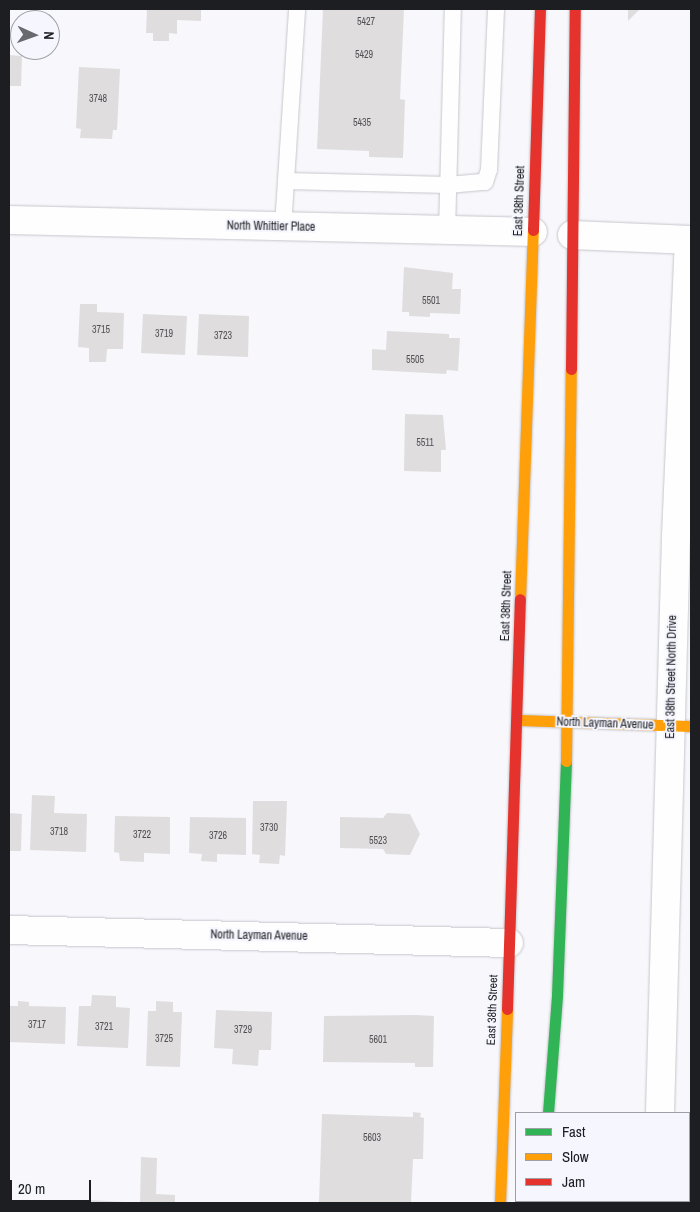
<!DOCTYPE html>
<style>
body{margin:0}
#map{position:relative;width:700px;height:1212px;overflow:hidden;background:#f7f7fc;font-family:"Archivo Narrow",sans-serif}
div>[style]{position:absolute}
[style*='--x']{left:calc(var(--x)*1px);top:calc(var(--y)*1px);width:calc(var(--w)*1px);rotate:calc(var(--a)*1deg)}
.building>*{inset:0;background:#e0dddf}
.roads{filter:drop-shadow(0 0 1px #c6c7cb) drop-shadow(0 0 1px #c6c7cb)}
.lane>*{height:16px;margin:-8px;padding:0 8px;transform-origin:8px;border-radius:8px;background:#fefeff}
.street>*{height:28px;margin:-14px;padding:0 14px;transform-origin:14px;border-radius:14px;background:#fefeff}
.fast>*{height:11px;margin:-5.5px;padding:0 5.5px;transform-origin:5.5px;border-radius:5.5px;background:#30b455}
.slow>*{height:11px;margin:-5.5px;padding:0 5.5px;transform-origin:5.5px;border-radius:5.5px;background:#ff9f0a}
.jam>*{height:11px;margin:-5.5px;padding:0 5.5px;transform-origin:5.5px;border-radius:5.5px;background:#e5322d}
span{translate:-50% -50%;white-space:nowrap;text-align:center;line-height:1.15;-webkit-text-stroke:4px #f5f6fe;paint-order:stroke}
.number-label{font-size:10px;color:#515154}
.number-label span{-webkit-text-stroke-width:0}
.street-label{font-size:12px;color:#1d1e22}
.frame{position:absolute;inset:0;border:10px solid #1d1e22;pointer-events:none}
.legend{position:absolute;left:515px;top:1112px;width:175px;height:90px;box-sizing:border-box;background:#f5f6fe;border:1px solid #9fa0a6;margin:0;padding:6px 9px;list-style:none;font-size:15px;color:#1d1e22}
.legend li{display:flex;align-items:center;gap:10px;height:25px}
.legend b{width:25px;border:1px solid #9fa0a6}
.north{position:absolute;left:10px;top:10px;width:50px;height:50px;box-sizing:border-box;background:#f5f6fe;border:1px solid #9fa0a6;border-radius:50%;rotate:92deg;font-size:14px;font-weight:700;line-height:20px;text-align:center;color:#1d1e22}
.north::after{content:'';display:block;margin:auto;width:18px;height:22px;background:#696a6e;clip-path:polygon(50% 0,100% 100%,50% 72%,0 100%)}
.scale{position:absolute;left:10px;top:1180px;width:81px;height:22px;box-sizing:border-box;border:2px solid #1d1e22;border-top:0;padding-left:6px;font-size:15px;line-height:18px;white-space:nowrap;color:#1d1e22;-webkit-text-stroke:4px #f5f6fe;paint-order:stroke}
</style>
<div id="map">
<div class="building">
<i style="clip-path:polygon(147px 9px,201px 9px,201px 21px,177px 20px,177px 34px,169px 33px,169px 41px,153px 41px,153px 33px,146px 33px)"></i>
<i style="clip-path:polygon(323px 9px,404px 9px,400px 99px,405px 100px,403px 158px,369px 157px,369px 151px,317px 149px)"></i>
<i style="clip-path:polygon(628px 9px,640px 9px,628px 21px)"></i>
<i style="clip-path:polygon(9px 55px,22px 56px,21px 86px,9px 86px)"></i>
<i style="clip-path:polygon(79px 67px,120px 69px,117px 130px,113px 130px,112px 139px,80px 138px,81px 129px,76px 128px)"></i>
<i style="clip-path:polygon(404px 267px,453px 273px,452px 289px,461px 289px,460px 314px,430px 313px,430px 317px,409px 316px,409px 312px,402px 312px)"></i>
<i style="clip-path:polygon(80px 304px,97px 304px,97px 312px,124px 313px,123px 349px,107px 349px,106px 362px,89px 362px,89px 348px,78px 347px)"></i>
<i style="clip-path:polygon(143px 314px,187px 316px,185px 355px,141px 353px)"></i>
<i style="clip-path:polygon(199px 314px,249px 316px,248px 357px,197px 355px)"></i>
<i style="clip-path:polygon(387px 331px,449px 334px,449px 338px,460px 338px,458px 371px,447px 370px,446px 374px,372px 370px,372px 349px,386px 350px)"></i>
<i style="clip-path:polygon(405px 414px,443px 415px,446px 450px,441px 450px,441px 472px,404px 471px)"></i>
<i style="clip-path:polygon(32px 795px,55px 796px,54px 813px,87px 814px,86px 852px,30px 850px)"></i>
<i style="clip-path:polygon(253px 801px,287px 801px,285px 856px,280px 855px,279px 864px,259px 863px,260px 855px,252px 854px)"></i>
<i style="clip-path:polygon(9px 813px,22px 814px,21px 851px,9px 851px)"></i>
<i style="clip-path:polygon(387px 813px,410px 814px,420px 834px,410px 855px,386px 854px,383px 849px,340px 848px,340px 817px,383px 818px)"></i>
<i style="clip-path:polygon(115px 816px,170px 817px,170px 854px,144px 853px,144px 862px,120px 861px,119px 853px,114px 852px)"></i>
<i style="clip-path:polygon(190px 817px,246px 818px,246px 855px,217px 854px,217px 862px,201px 861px,202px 854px,189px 853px)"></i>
<i style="clip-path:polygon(92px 995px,116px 996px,116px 1007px,130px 1008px,128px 1048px,77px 1046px,79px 1006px,91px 1006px)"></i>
<i style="clip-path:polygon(18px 1001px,29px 1002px,29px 1006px,66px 1007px,65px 1044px,9px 1042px,9px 1006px,18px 1006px)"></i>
<i style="clip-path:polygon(156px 1001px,173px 1002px,173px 1012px,182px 1012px,180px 1067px,146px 1066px,148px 1011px,156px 1011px)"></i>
<i style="clip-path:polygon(216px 1010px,272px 1012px,271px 1050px,259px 1050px,258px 1066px,232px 1064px,233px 1049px,214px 1048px)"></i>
<i style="clip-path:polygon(417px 1015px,434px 1016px,433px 1067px,415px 1067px,415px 1063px,323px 1062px,324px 1016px)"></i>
<i style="clip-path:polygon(413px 1112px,421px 1113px,420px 1117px,424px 1118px,423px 1159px,413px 1159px,411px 1203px,319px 1203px,322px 1114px,413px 1117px)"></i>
<i style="clip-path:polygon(141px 1157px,157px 1158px,156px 1194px,175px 1195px,175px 1203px,140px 1203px)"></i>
<i style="clip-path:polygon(90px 1200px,124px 1202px,124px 1203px,90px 1203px)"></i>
</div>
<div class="roads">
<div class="lane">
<i style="--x:286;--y:181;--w:162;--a:1.4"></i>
<i style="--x:448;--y:185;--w:37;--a:-5"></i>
<i style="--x:485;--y:182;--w:13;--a:-72"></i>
<i style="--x:489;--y:170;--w:161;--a:-87.5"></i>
<i style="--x:283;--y:227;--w:218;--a:-86.3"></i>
<i style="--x:447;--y:232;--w:223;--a:-88.5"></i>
</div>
<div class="street">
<i style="--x:9;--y:220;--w:524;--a:1.31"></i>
<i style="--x:572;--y:235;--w:119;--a:2.4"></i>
<i style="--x:9;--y:930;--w:500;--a:1.49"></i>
<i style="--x:660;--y:1113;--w:577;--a:-88.41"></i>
<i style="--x:676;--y:536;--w:296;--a:-87.5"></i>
<i style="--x:657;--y:1201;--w:4;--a:34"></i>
</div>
<div class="fast">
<i style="--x:548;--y:1113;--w:118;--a:-85.6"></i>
<i style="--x:557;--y:995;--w:234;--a:-87.8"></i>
</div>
<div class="slow">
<i style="--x:520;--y:599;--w:369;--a:-88"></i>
<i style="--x:518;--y:720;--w:173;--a:2"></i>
<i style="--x:566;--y:761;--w:392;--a:-89.3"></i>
<i style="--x:500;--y:1203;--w:194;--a:-87.9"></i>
</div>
<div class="jam">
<i style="--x:533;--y:230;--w:221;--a:-88.2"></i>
<i style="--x:571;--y:369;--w:360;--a:-89.4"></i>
<i style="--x:507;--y:1009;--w:410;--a:-88.2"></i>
<i style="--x:542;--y:1201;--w:2;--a:90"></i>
</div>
</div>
<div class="number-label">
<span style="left:366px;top:22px">5427</span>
<span style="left:364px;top:55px">5429</span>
<span style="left:98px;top:99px">3748</span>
<span style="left:362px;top:123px">5435</span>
<span style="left:431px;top:301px">5501</span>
<span style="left:101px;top:330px">3715</span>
<span style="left:164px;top:334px">3719</span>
<span style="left:223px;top:336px">3723</span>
<span style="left:415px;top:360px">5505</span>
<span style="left:425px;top:443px">5511</span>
<span style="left:269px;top:828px">3730</span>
<span style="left:59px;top:832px">3718</span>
<span style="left:142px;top:835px">3722</span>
<span style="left:218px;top:836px">3726</span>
<span style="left:378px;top:841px">5523</span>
<span style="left:37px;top:1025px">3717</span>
<span style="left:104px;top:1027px">3721</span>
<span style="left:243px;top:1030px">3729</span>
<span style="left:164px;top:1039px">3725</span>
<span style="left:378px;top:1040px">5601</span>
<span style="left:372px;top:1138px">5603</span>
</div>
<div class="street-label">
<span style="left:520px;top:201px;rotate:-88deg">East 38th Street</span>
<span style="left:271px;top:227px;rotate:1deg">North Whittier Place</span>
<span style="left:507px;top:606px;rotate:-88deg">East 38th Street</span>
<span style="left:672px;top:677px;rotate:-89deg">East 38th Street North Drive</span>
<span style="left:605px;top:724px;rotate:2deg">North Layman Avenue</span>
<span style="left:259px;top:936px;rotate:1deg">North Layman Avenue</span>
<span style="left:493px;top:1010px;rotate:-88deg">East 38th Street</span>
</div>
<div class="frame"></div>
<ul class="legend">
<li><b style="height:6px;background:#30b455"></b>Fast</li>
<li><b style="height:6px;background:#ff9f0a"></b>Slow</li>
<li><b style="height:6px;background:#e5322d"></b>Jam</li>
</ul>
<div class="north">N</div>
<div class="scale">20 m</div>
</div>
